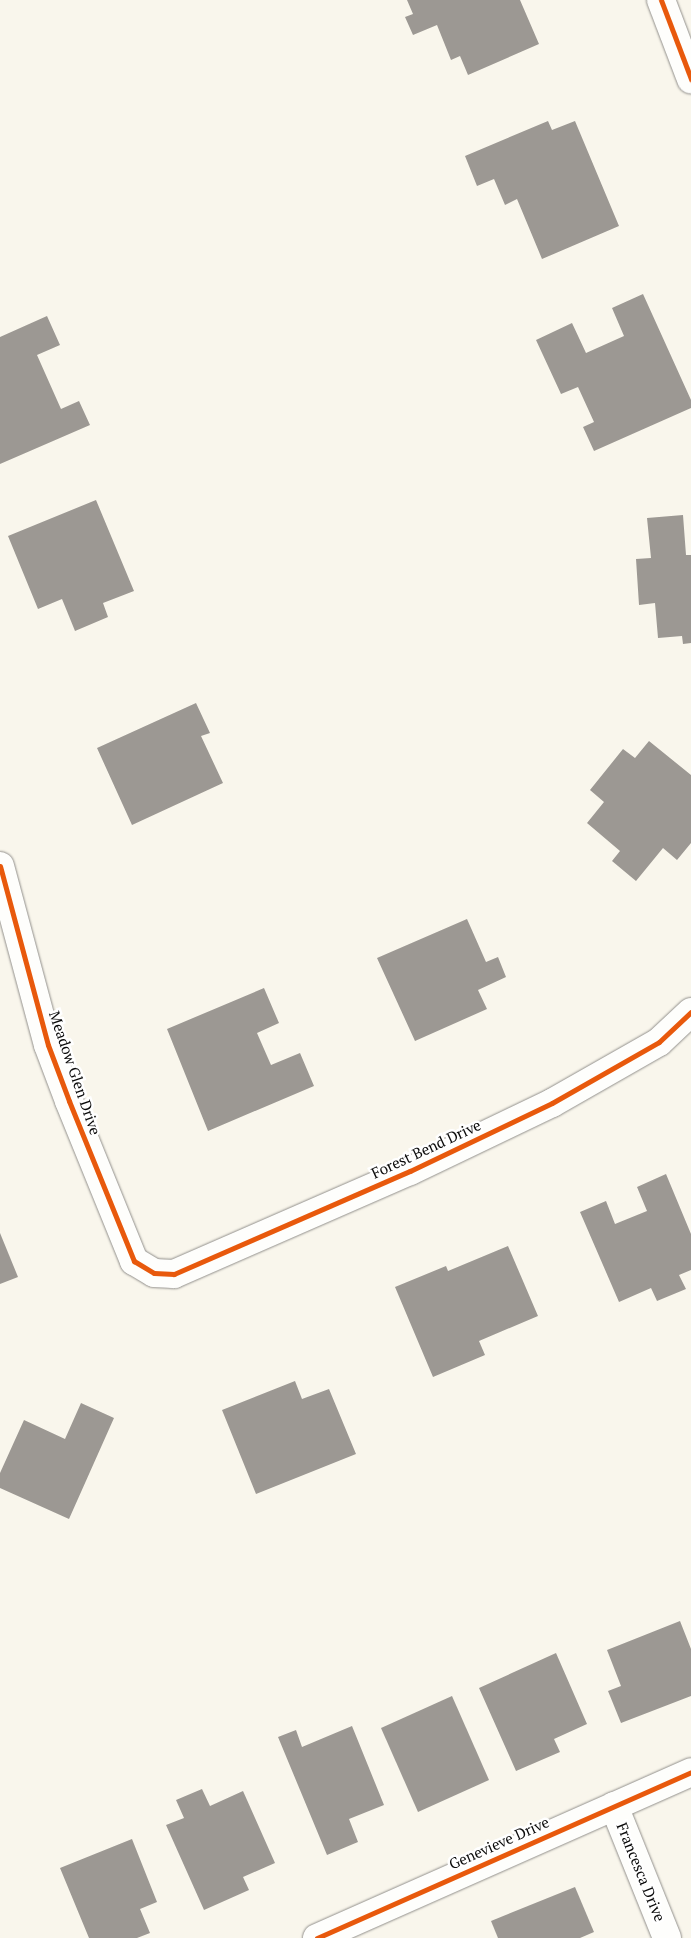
<!DOCTYPE html>
<style>
body{margin:0}
#map{position:relative;width:691px;height:1938px;overflow:hidden;background:#f9f6ec;font-family:"PT Serif",serif}
div>[style]{position:absolute}
[style*='--x']{left:calc(var(--x)*1px);top:calc(var(--y)*1px);width:calc(var(--w)*1px);rotate:calc(var(--a)*1deg)}
.building>*{inset:0;background:#9c9893}
.roads{filter:drop-shadow(0 0 1px #92908c) drop-shadow(0 0 1px #92908c)}
.minor>*{height:28px;margin:-14px;padding:0 14px;transform-origin:14px;border-radius:14px;background:#fefefc}
.cycleway>*{height:5px;margin:-2.5px;padding:0 2.5px;transform-origin:2.5px;border-radius:2.5px;background:#e8590c}
span{translate:-50% -50%;white-space:nowrap;text-align:center;line-height:1.15;-webkit-text-stroke:5px #fff;paint-order:stroke}
.street-label{font-size:15px;color:#0a0a0a}
</style>
<div id="map">
<div class="building">
<i style="clip-path:polygon(407px 0,520px 0,539px 44px,468px 75px,460px 56px,451px 60px,437px 25px,413px 35px,405px 17px,413px 14px)"></i>
<i style="clip-path:polygon(548px 121px,552px 130px,575px 121px,619px 226px,542px 259px,517px 199px,505px 205px,494px 179px,477px 186px,465px 156px)"></i>
<i style="clip-path:polygon(643px 294px,691px 400px,691px 408px,594px 451px,583px 427px,594px 422px,578px 387px,561px 394px,536px 340px,572px 323px,586px 353px,624px 336px,612px 308px)"></i>
<i style="clip-path:polygon(47px 316px,60px 345px,37px 355px,61px 409px,79px 401px,90px 425px,0 464px,0 337px)"></i>
<i style="clip-path:polygon(96px 500px,134px 591px,103px 603px,108px 617px,75px 631px,62px 599px,38px 609px,8px 536px)"></i>
<i style="clip-path:polygon(683px 515px,686px 555px,691px 555px,691px 643px,683px 644px,682px 636px,658px 638px,655px 603px,639px 605px,636px 559px,651px 558px,647px 518px)"></i>
<i style="clip-path:polygon(196px 703px,210px 733px,201px 736px,223px 783px,132px 825px,97px 748px)"></i>
<i style="clip-path:polygon(649px 741px,691px 775px,691px 843px,677px 860px,663px 848px,636px 881px,612px 861px,620px 851px,587px 823px,604px 802px,590px 790px,623px 749px,635px 758px)"></i>
<i style="clip-path:polygon(467px 919px,486px 962px,498px 957px,506px 977px,478px 990px,487px 1009px,415px 1041px,377px 958px)"></i>
<i style="clip-path:polygon(264px 988px,279px 1023px,257px 1033px,271px 1065px,300px 1053px,314px 1086px,208px 1131px,167px 1029px)"></i>
<i style="clip-path:polygon(666px 1174px,691px 1234px,691px 1270px,679px 1275px,686px 1289px,657px 1301px,651px 1288px,619px 1302px,580px 1212px,606px 1201px,615px 1224px,647px 1211px,637px 1187px)"></i>
<i style="clip-path:polygon(0 1233px,18px 1277px,0 1284px)"></i>
<i style="clip-path:polygon(508px 1246px,538px 1316px,479px 1341px,485px 1355px,433px 1377px,395px 1287px,446px 1266px,448px 1271px)"></i>
<i style="clip-path:polygon(295px 1381px,302px 1399px,329px 1389px,356px 1454px,256px 1494px,222px 1410px)"></i>
<i style="clip-path:polygon(81px 1403px,114px 1418px,69px 1519px,0 1488px,0 1473px,24px 1420px,65px 1439px)"></i>
<i style="clip-path:polygon(680px 1621px,691px 1649px,691px 1696px,621px 1723px,608px 1691px,621px 1686px,607px 1650px)"></i>
<i style="clip-path:polygon(556px 1653px,587px 1724px,554px 1739px,560px 1752px,516px 1771px,479px 1688px)"></i>
<i style="clip-path:polygon(452px 1696px,489px 1780px,418px 1812px,381px 1728px)"></i>
<i style="clip-path:polygon(352px 1726px,384px 1805px,349px 1819px,358px 1842px,327px 1855px,278px 1737px,296px 1730px,302px 1747px)"></i>
<i style="clip-path:polygon(202px 1789px,210px 1806px,243px 1791px,275px 1863px,243px 1877px,249px 1890px,204px 1910px,166px 1825px,184px 1818px,176px 1800px)"></i>
<i style="clip-path:polygon(132px 1839px,157px 1902px,140px 1909px,150px 1933px,137px 1938px,89px 1938px,60px 1868px)"></i>
<i style="clip-path:polygon(575px 1887px,594px 1932px,580px 1938px,498px 1938px,491px 1921px)"></i>
</div>
<div class="roads">
<div class="minor">
<i style="--x:661;--y:0;--w:85;--a:69.2"></i>
<i style="--x:0;--y:866;--w:185;--a:75"></i>
<i style="--x:48;--y:1045;--w:60;--a:69.4"></i>
<i style="--x:69;--y:1101;--w:173;--a:67.9"></i>
<i style="--x:134;--y:1261;--w:23;--a:31"></i>
<i style="--x:154;--y:1273;--w:20;--a:3"></i>
<i style="--x:174;--y:1274;--w:257;--a:-23.6"></i>
<i style="--x:410;--y:1171;--w:157;--a:-25.6"></i>
<i style="--x:552;--y:1103;--w:123;--a:-29.7"></i>
<i style="--x:659;--y:1042;--w:44;--a:-43.2"></i>
<i style="--x:614;--y:1806;--w:142;--a:68.1"></i>
<i style="--x:317;--y:1938;--w:409;--a:-23.9"></i>
</div>
</div>
<div class="cycleway">
<i style="--x:661;--y:0;--w:85;--a:69.2"></i>
<i style="--x:0;--y:866;--w:185;--a:75"></i>
<i style="--x:48;--y:1045;--w:60;--a:69.4"></i>
<i style="--x:69;--y:1101;--w:173;--a:67.9"></i>
<i style="--x:134;--y:1261;--w:23;--a:31"></i>
<i style="--x:154;--y:1273;--w:20;--a:3"></i>
<i style="--x:174;--y:1274;--w:257;--a:-23.6"></i>
<i style="--x:410;--y:1171;--w:157;--a:-25.6"></i>
<i style="--x:552;--y:1103;--w:123;--a:-29.7"></i>
<i style="--x:659;--y:1042;--w:44;--a:-43.2"></i>
<i style="--x:317;--y:1938;--w:409;--a:-23.9"></i>
</div>
<div class="street-label">
<span style="left:75px;top:1073px;rotate:71deg">Meadow Glen Drive</span>
<span style="left:426px;top:1149px;rotate:-25deg">Forest Bend Drive</span>
<span style="left:499px;top:1843px;rotate:-24deg">Genevieve Drive</span>
<span style="left:641px;top:1872px;rotate:68deg">Francesca Drive</span>
</div>
</div>
